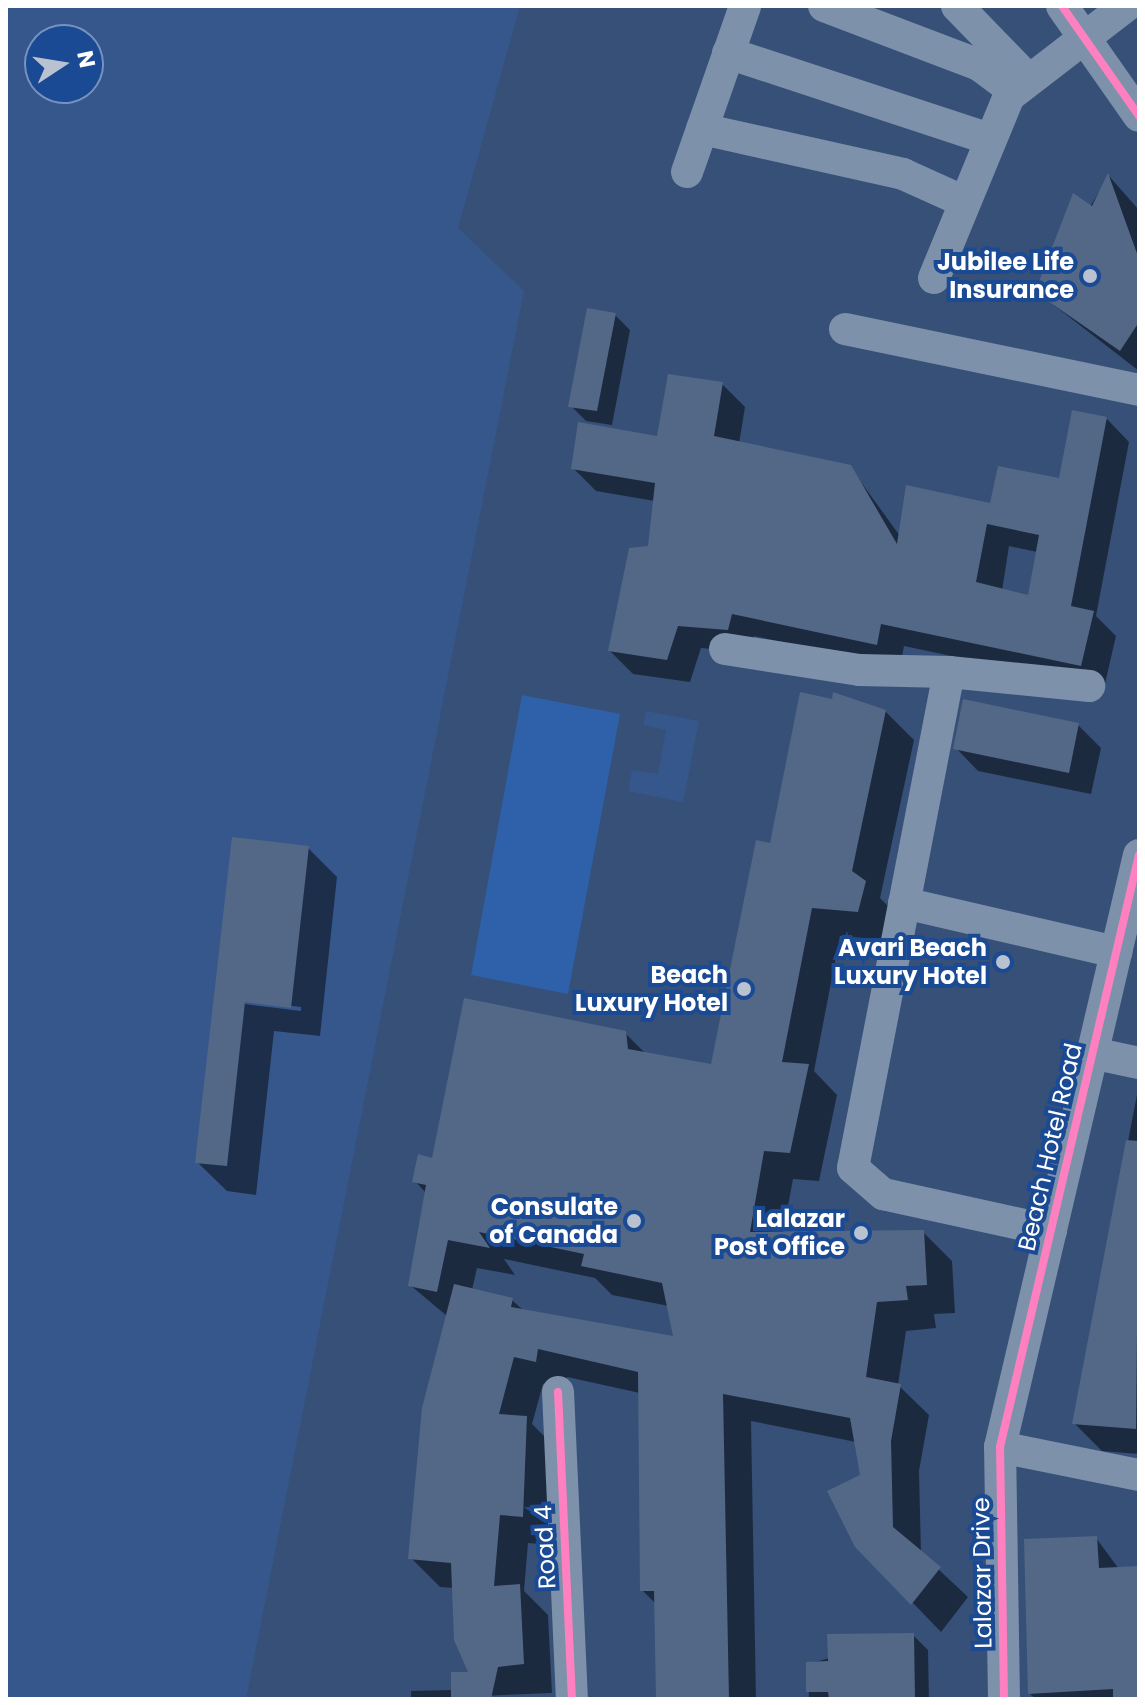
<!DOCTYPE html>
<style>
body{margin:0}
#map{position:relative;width:1145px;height:1705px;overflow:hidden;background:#365078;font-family:Poppins,sans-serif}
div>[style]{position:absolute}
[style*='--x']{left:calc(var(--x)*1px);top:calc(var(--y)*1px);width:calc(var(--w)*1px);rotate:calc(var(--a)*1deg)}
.green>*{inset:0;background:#2f60aa}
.water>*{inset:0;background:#36578c}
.shadow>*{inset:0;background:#0007}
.building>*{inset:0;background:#536887}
.minor>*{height:32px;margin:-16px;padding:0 16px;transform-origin:16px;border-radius:16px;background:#7e91ab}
.cycleway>*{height:8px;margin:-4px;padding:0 4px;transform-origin:4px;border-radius:4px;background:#ff80c0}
.dots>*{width:22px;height:22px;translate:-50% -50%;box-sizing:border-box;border:4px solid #1a4a94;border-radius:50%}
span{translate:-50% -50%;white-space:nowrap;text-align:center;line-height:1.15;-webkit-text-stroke:8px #1a4a94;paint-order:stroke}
.poi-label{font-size:24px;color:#fff;font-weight:700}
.right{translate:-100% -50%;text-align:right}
.street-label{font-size:24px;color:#fff}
.frame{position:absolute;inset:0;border:8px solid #fff;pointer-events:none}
.north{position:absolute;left:24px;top:24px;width:80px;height:80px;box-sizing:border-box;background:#1a4a94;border:2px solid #7692bf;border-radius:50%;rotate:78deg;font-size:22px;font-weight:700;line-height:32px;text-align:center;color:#fff}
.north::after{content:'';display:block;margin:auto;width:28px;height:36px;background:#b9c2d0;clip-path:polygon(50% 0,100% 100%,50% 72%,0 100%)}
</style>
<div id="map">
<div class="green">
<i style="clip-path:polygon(522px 695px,620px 714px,568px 994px,471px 975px)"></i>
</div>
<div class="water">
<i style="clip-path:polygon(evenodd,6px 6px,520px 6px,458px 228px,524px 291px,246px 1699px,6px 1699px,6px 6px,40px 40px,88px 40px,88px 88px,40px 88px,40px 40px)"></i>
<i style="clip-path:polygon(646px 711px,699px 721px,683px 802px,628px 791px,632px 770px,658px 774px,666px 730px,643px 725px)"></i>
</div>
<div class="shadow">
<i style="clip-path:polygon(1109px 176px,1139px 210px,1139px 371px,1037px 292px)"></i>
<i style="clip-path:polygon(615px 315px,630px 330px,612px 425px,586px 421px,571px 406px)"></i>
<i style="clip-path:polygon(evenodd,722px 384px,745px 407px,739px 444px,850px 467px,900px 536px,1060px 480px,1106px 418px,1129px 442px,1096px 616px,1116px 636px,1104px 688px,904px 646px,900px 667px,754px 636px,751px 653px,701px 648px,690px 682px,633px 674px,610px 651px,650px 548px,655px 501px,596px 491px,573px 468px,659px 439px,722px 384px,1009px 546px,1037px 552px,1029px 597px,1002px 591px,1009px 546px)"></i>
<i style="clip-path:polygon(evenodd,885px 711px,914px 740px,880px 898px,894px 912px,887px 940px,840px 936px,814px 1071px,837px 1095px,819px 1181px,793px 1179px,783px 1233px,923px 1232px,952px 1261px,955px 1313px,934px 1314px,936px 1328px,906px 1331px,898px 1385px,929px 1415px,919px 1471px,921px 1553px,968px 1597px,941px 1632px,857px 1545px,862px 1476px,856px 1442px,751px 1421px,756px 1699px,658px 1699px,656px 1604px,642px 1590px,640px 1393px,567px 1377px,564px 1390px,543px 1384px,532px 1424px,555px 1447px,551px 1545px,528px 1543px,524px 1591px,548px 1615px,552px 1693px,411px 1699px,411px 1691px,453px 1690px,471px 1674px,454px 1588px,440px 1587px,411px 1558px,447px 1316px,410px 1285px,426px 1193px,415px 1181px,434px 1160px,625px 1033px,646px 1054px,712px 1066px,771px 845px,885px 711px,504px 1259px,595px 1278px,612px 1295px,669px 1306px,675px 1339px,524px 1311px,512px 1300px,472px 1290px,477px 1268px,515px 1275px,504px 1259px)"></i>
<i style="clip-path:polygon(1078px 725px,1101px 748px,1091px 794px,978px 771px,956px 748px)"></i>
<i style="clip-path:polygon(evenodd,234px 839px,308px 848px,337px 877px,320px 1036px,274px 1031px,256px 1195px,227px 1191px,197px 1162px,234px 839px,245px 1000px,301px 1007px,301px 1011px,245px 1004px,245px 1000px)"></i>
<i style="clip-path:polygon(1139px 1084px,1139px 1454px,1102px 1451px,1074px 1423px)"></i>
<i style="clip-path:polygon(1096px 1538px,1119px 1569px,1139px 1568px,1139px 1699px,1036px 1699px,1030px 1694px)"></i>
<i style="clip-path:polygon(913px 1635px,928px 1650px,929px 1699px,809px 1699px,808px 1664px)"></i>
</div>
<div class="building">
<i style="clip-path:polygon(1108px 173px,1139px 259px,1139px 322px,1120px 351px,1035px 292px,1073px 193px,1092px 206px)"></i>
<i style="clip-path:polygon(587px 308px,616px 313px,597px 411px,568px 407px)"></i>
<i style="clip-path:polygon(evenodd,668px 374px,723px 382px,714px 436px,851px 465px,897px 544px,906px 485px,990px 503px,998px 466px,1059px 478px,1072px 410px,1107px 417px,1071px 606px,1094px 611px,1081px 666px,881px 624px,877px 645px,732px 614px,728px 630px,678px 626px,667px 660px,608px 651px,629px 548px,648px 546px,655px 483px,571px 469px,578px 422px,657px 436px,668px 374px,987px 524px,1039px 535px,1028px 595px,976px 582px,987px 524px)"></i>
<i style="clip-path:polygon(800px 692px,832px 699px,833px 692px,886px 710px,852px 871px,866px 881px,858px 912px,812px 908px,782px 1062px,809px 1064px,790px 1153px,764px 1151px,750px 1232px,924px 1230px,927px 1285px,906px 1286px,908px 1300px,877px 1302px,866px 1377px,901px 1384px,891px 1441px,893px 1527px,941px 1567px,911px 1605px,855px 1547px,827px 1491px,860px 1475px,850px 1418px,723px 1394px,729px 1699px,656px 1699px,654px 1591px,640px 1591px,638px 1372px,538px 1349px,536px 1362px,514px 1357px,499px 1414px,527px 1416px,523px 1517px,500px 1515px,494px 1586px,520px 1584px,524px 1664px,498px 1667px,491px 1699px,451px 1699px,451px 1672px,468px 1672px,454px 1640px,451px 1563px,408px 1559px,422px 1408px,454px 1284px,513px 1298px,511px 1307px,673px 1336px,662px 1283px,581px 1266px,584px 1254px,479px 1232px,490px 1248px,448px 1240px,437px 1292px,408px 1286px,426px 1185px,412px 1182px,418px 1154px,432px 1158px,464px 998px,626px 1031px,628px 1049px,711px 1064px,756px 840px,770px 843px)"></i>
<i style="clip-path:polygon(963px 699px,1079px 723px,1069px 773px,953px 749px)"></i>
<i style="clip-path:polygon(232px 837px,309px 846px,291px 1008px,245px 1002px,227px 1166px,195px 1163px)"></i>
<i style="clip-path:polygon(1126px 1140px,1139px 1141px,1136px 1429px,1072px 1424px)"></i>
<i style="clip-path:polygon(1097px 1536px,1099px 1568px,1139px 1566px,1139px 1699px,1113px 1699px,1113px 1689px,1028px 1694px,1024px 1539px)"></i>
<i style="clip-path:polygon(914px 1633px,915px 1699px,829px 1699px,828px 1692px,806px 1692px,806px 1662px,828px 1661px,827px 1634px)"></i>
</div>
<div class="minor">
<i style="--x:824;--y:6;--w:166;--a:20.8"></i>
<i style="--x:979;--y:65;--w:44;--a:36.6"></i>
<i style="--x:957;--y:6;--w:102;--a:45.8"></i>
<i style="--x:1062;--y:6;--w:134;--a:55"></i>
<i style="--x:728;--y:53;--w:276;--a:18.2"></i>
<i style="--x:702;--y:129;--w:206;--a:12.6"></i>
<i style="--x:903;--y:174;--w:68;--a:24.3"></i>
<i style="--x:687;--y:172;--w:176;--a:-70.7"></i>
<i style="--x:934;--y:278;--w:197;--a:-67.6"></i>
<i style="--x:1009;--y:96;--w:148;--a:-37.6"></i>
<i style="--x:845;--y:329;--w:300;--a:11.7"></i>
<i style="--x:725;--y:649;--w:136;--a:8.9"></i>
<i style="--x:859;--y:670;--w:90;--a:1.3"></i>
<i style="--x:949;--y:672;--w:505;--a:100.95"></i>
<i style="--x:853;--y:1168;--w:40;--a:41"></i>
<i style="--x:883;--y:1194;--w:172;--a:12.4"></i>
<i style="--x:949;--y:672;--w:141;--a:5.7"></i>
<i style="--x:904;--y:903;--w:218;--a:13"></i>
<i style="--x:1092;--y:1053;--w:48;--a:12"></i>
<i style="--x:558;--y:1392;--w:307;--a:87.4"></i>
<i style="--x:1000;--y:1447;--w:142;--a:11.4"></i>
<i style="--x:1004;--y:1699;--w:252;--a:-90.9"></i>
<i style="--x:1000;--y:1447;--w:608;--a:-76.79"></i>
</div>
<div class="cycleway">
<i style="--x:1062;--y:6;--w:134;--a:55"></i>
<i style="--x:558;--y:1392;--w:307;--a:87.4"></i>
<i style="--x:1004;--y:1699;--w:252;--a:-90.9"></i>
<i style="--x:1000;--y:1447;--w:608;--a:-76.79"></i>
</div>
<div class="dots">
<i style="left:1090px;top:276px;background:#b9c2d0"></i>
<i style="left:1003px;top:962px;background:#b9c2d0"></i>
<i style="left:744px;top:989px;background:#b9c2d0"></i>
<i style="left:634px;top:1221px;background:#b9c2d0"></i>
<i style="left:861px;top:1233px;background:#b9c2d0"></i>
</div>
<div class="poi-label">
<span class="right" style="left:1074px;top:276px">Jubilee Life<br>Insurance</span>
<span class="right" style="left:987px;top:962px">Avari Beach<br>Luxury Hotel</span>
<span class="right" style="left:728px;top:989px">Beach<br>Luxury Hotel</span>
<span class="right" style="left:618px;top:1221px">Consulate<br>of Canada</span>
<span class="right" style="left:845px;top:1233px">Lalazar<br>Post Office</span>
</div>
<div class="street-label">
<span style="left:1050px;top:1147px;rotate:-77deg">Beach Hotel Road</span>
<span style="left:545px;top:1547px;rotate:-93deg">Road 4</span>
<span style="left:982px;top:1573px;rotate:-91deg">Lalazar Drive</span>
</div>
<div class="frame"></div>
<div class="north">N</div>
</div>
